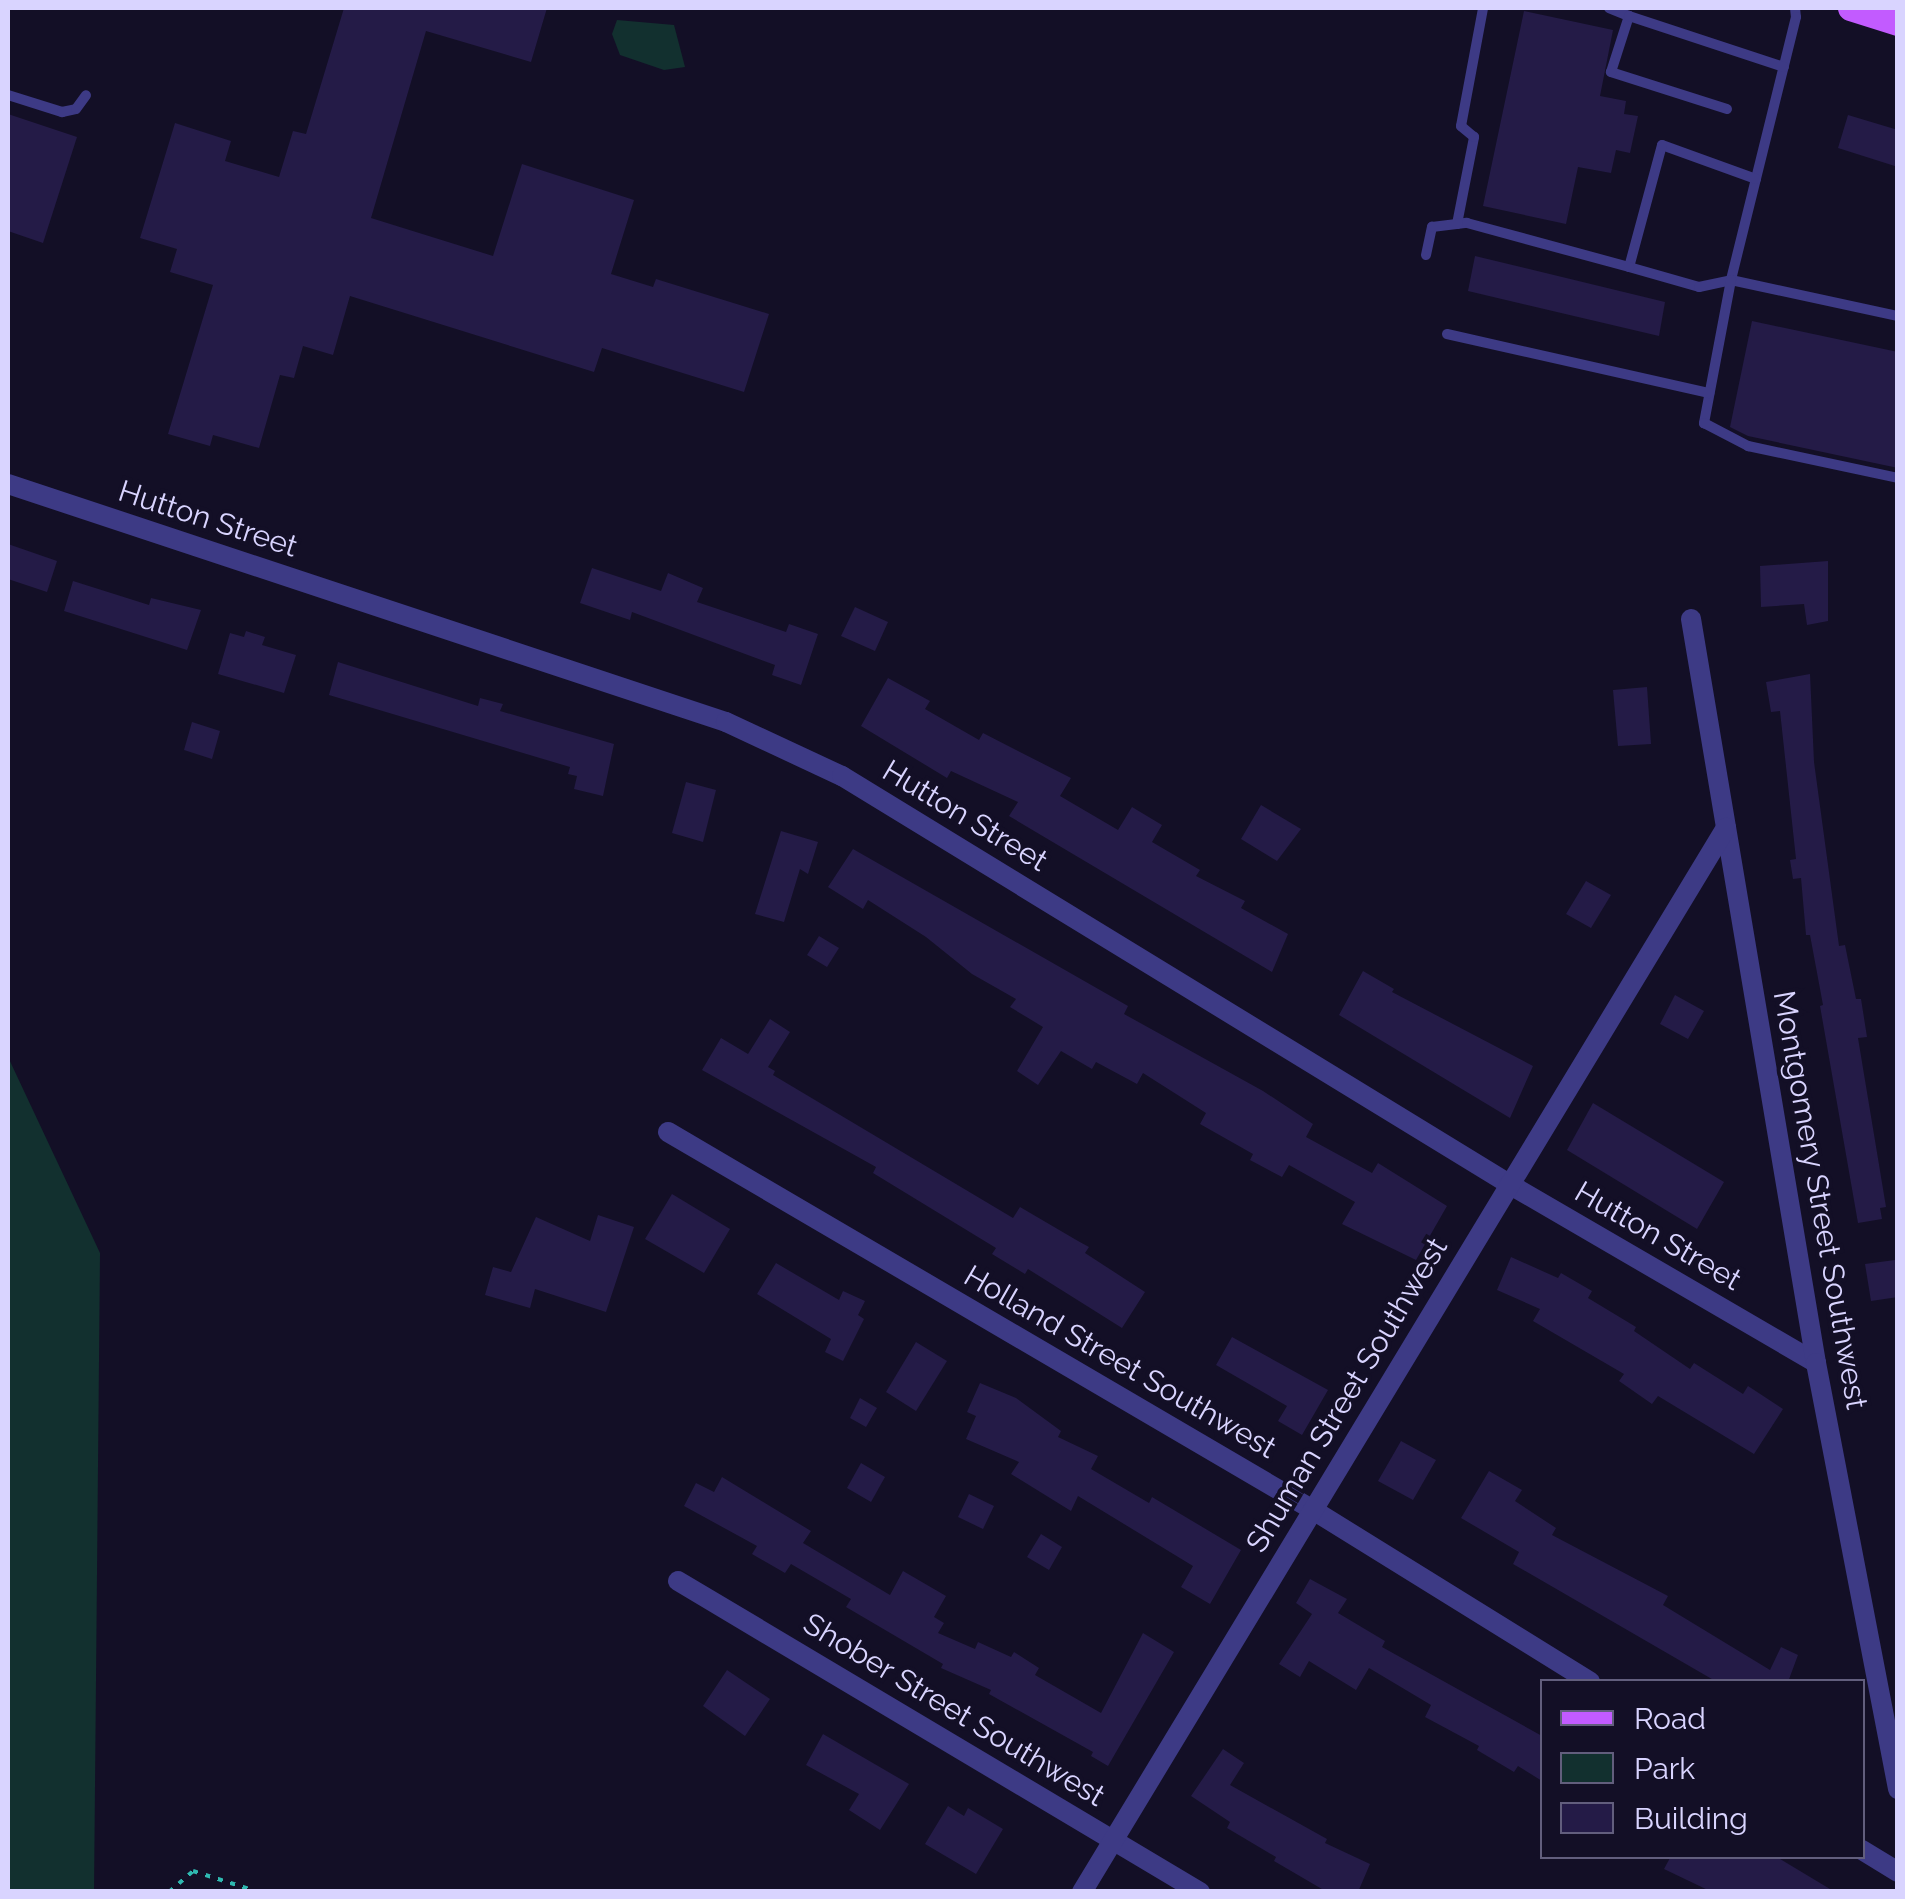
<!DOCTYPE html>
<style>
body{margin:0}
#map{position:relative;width:1905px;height:1899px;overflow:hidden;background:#130f26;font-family:Raleway,sans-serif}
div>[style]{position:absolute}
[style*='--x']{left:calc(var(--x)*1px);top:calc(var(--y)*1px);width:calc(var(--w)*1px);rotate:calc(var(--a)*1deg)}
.green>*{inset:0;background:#12302f}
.building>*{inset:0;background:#241b47}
.path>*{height:4px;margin-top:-2px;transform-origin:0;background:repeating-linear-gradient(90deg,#2fb8b0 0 5px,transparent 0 13px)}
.lane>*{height:10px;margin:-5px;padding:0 5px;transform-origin:5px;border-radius:5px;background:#3d3a85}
.street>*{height:20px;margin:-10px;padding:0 10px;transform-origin:10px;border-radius:10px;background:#3d3a85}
.primary>*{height:25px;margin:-12.5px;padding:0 12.5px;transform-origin:12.5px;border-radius:12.5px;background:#c25bff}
span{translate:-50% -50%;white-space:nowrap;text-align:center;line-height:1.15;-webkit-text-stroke:8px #130f26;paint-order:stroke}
.street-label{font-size:30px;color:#d9d4ff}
.frame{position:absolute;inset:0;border:10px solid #d9d4ff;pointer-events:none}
.legend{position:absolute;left:1540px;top:1679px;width:325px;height:180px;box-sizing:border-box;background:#130f26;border:2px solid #625e7d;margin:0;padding:12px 18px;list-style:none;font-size:30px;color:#d9d4ff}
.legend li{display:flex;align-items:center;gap:20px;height:50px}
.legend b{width:50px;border:2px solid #625e7d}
</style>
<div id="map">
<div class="green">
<i style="clip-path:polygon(617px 20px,674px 25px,685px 67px,664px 70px,620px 55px,612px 34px)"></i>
<i style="clip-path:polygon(8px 1057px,100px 1253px,94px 1891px,8px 1891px)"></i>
</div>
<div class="building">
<i style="clip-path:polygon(344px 8px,547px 8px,531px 62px,426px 31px,371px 218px,493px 256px,522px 164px,634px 200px,611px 274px,653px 287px,656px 279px,769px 314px,744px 392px,602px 348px,594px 372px,350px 296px,333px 355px,303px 346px,294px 378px,280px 375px,259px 448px,213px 435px,210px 446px,168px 434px,213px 285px,170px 272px,177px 249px,140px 238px,175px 123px,231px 141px,225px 161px,279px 177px,293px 131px,306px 134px)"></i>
<i style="clip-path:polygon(1524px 11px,1613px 30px,1600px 96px,1626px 101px,1624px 114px,1638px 116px,1630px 153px,1616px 150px,1611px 173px,1578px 167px,1566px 224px,1483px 206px)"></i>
<i style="clip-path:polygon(8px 114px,77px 137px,43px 243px,8px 231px)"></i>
<i style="clip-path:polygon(1848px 115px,1898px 130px,1898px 167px,1838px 148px)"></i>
<i style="clip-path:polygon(1475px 256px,1665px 302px,1659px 336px,1468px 291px)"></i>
<i style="clip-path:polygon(1752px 321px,1898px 352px,1898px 468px,1748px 436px,1730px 427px)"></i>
<i style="clip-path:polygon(8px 544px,57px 561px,47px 592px,8px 579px)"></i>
<i style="clip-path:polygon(1828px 561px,1828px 621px,1807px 625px,1804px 604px,1761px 607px,1760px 566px)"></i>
<i style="clip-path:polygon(592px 568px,661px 591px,668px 573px,703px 588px,697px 602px,786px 632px,789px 624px,818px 634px,801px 685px,772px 675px,775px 665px,632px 612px,630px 620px,580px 603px)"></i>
<i style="clip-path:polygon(73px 581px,149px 605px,151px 598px,201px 610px,187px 650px,64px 611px)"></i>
<i style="clip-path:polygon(855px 607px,888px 622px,875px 651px,841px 636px)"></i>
<i style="clip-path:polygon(246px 631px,265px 637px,262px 645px,296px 655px,284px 693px,218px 674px,230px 633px,244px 637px)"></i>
<i style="clip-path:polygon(338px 662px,478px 706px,480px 698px,503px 704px,500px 711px,614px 744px,603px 796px,574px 789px,577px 776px,568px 774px,570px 767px,329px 695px)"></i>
<i style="clip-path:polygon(1810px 674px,1814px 762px,1839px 946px,1845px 945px,1856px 999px,1861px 999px,1867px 1037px,1858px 1038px,1886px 1207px,1880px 1208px,1882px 1219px,1858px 1223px,1820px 1006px,1823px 1005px,1810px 935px,1806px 935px,1801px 878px,1793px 879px,1790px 860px,1796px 859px,1780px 711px,1771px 712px,1766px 682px)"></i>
<i style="clip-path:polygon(888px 678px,930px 701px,925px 709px,979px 740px,983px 733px,1071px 778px,1060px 796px,1118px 830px,1132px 807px,1162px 825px,1152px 842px,1200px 870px,1196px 876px,1245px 901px,1241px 908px,1288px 934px,1272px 972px,1009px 816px,1018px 802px,951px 771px,947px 778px,861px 726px)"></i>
<i style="clip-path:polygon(1647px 687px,1651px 744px,1618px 746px,1613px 690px)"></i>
<i style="clip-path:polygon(192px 722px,220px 731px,212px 759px,184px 750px)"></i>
<i style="clip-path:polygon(686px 782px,716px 790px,703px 842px,672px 833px)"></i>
<i style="clip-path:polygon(1261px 805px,1301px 829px,1277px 861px,1241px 839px)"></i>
<i style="clip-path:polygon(781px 831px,818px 842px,808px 874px,800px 869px,784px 922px,755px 914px)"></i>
<i style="clip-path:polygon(853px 849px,1128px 1006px,1124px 1014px,1263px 1091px,1313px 1124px,1306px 1137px,1372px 1173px,1378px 1163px,1447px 1206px,1416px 1260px,1342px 1224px,1355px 1202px,1289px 1165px,1282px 1177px,1250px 1160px,1253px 1154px,1200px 1124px,1206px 1113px,1143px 1073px,1137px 1084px,1096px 1062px,1092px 1069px,1061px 1051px,1038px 1085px,1017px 1071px,1043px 1027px,1010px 1007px,1016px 999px,972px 974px,926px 937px,868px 900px,863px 909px,828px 887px)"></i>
<i style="clip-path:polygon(1586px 881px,1611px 895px,1591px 928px,1566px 914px)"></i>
<i style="clip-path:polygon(819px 936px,839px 948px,827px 967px,807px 955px)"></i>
<i style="clip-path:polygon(1363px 971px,1394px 989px,1392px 992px,1533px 1066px,1510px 1118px,1339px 1015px)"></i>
<i style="clip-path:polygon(1675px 995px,1704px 1011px,1688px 1039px,1660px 1024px)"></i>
<i style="clip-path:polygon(770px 1019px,790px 1032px,768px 1067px,775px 1071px,773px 1075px,1013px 1218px,1020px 1207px,1078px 1241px,1089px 1247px,1085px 1253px,1145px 1292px,1122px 1328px,1028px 1269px,1025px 1274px,992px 1254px,996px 1248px,873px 1173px,876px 1167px,702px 1070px,721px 1038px,748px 1054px)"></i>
<i style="clip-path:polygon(1593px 1103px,1724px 1182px,1697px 1229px,1567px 1150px)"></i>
<i style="clip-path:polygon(672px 1194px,730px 1229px,704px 1273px,645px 1239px)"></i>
<i style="clip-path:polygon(598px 1215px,634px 1227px,606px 1312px,535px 1289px,530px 1308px,485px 1295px,493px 1267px,511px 1272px,536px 1217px,590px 1241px)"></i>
<i style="clip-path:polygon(1511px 1257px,1558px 1278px,1561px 1273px,1592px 1291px,1588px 1298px,1636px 1327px,1634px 1331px,1690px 1369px,1694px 1363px,1743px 1394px,1748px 1386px,1783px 1409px,1754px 1454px,1658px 1396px,1652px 1404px,1619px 1381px,1624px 1374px,1533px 1321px,1540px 1309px,1497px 1290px)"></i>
<i style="clip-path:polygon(1895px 1260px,1898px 1297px,1871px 1301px,1865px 1264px)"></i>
<i style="clip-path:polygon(776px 1263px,839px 1300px,843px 1291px,865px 1301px,858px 1315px,864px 1319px,843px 1361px,825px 1352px,831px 1339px,757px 1294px)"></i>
<i style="clip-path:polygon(1232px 1337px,1328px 1390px,1302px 1435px,1278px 1421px,1287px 1406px,1216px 1365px)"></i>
<i style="clip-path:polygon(916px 1342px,947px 1361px,916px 1411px,886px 1392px)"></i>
<i style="clip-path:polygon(980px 1383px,1016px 1398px,1061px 1431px,1058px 1437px,1098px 1456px,1091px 1469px,1149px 1503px,1152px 1497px,1241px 1550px,1210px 1604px,1181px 1587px,1193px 1566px,1078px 1496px,1071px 1511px,1011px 1474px,1019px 1462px,966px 1439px,976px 1416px,967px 1412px)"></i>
<i style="clip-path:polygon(860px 1398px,877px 1408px,866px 1427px,850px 1418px)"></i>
<i style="clip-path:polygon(1401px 1441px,1436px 1460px,1413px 1500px,1378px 1481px)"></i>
<i style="clip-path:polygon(861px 1463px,885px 1477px,871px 1502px,847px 1488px)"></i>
<i style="clip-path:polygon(1489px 1471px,1522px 1490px,1515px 1501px,1556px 1528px,1552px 1535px,1668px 1596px,1663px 1605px,1770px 1670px,1781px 1647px,1798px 1655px,1788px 1682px,1717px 1682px,1513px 1564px,1519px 1552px,1461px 1518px)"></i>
<i style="clip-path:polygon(722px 1477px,811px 1531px,803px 1543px,890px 1595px,903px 1571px,946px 1596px,934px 1617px,944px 1623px,938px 1633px,975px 1649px,978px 1642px,1011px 1657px,1014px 1652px,1039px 1668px,1035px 1675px,1101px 1713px,1143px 1633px,1174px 1652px,1108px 1766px,1091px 1756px,1093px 1752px,989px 1694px,991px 1690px,941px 1668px,943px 1664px,846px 1607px,851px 1599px,791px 1564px,785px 1573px,752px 1554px,757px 1546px,684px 1506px,696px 1483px,714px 1492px)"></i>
<i style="clip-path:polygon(969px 1494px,994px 1506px,983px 1529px,958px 1517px)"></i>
<i style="clip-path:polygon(1041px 1534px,1062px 1547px,1049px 1570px,1027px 1557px)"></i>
<i style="clip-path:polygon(1310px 1579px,1347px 1599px,1338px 1613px,1385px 1641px,1382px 1647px,1542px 1736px,1542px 1781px,1518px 1766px,1514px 1772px,1477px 1750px,1479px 1746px,1425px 1717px,1431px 1705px,1369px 1668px,1356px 1690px,1309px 1661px,1300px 1677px,1279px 1664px,1312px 1614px,1296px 1603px)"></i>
<i style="clip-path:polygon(727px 1670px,770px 1699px,745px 1736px,703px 1706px)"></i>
<i style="clip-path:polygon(823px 1734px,909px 1784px,880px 1830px,849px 1810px,859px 1794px,806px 1765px)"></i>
<i style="clip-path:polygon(1223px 1749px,1244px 1763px,1230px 1785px,1327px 1839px,1325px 1843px,1370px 1864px,1358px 1892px,1327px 1892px,1274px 1861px,1276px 1857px,1227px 1828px,1230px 1822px,1191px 1796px)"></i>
<i style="clip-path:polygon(948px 1806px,964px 1816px,968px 1808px,1003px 1829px,976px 1874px,925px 1844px)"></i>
<i style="clip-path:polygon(1671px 1856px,1775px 1856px,1835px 1892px,1712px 1892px,1664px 1869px)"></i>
</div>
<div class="path">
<i style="--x:169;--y:1892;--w:32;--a:-41"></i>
<i style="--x:193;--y:1871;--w:69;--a:17.7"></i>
</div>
<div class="lane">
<i style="--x:1609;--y:8;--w:22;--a:22"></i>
<i style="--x:1795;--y:8;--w:9;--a:84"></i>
<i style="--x:1796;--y:17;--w:271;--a:103.9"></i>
<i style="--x:1731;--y:280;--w:171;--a:12.2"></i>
<i style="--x:8;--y:95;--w:57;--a:17.5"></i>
<i style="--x:62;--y:112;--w:14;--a:-12"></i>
<i style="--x:76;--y:109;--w:17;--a:-54"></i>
<i style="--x:1727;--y:109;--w:122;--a:-162.3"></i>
<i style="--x:1611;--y:72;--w:59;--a:-72.2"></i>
<i style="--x:1629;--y:16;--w:163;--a:18.2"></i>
<i style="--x:1756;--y:179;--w:100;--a:-160.1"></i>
<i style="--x:1662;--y:145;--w:126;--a:105.1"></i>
<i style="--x:1629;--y:267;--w:73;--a:15.9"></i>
<i style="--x:1699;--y:287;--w:33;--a:-12"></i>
<i style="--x:1731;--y:280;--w:146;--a:100.7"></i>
<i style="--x:1704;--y:423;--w:50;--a:27.6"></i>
<i style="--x:1748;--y:446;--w:153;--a:12"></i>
<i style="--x:1457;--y:224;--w:89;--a:-78.9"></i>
<i style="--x:1474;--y:137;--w:17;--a:-140"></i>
<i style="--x:1461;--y:126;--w:120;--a:-79.4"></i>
<i style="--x:1426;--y:255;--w:29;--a:-78"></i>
<i style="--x:1432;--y:227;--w:35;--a:-7"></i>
<i style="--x:1467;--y:223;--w:168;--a:15.2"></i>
<i style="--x:1447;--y:334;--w:269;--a:12.7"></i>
</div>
<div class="street">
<i style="--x:8;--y:484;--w:756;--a:18.34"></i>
<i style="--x:726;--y:722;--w:128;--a:25"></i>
<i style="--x:842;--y:776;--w:782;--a:31.45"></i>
<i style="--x:1509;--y:1184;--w:355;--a:30.2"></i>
<i style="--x:1691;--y:619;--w:754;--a:80.46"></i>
<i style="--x:1816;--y:1363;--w:434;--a:79.1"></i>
<i style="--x:668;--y:1132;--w:748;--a:30.37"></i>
<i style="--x:1313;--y:1510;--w:326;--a:31.8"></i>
<i style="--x:678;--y:1581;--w:608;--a:30.79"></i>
<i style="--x:1862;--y:1850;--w:42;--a:31.4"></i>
<i style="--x:1082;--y:1892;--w:1244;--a:-58.82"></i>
</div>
<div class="primary">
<i style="--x:1850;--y:8;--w:50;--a:17.4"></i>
</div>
<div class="street-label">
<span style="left:208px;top:519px;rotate:18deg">Hutton Street</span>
<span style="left:965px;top:816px;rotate:31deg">Hutton Street</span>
<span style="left:1820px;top:1200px;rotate:80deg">Montgomery Street Southwest</span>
<span style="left:1658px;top:1236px;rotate:30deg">Hutton Street</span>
<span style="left:1120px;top:1362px;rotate:30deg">Holland Street Southwest</span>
<span style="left:1347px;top:1395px;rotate:-59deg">Shuman Street Southwest</span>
<span style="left:954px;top:1710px;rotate:31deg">Shober Street Southwest</span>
</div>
<div class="frame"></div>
<ul class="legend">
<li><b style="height:12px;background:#c25bff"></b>Road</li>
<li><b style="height:28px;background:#12302f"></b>Park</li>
<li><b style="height:28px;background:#241b47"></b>Building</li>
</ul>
</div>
